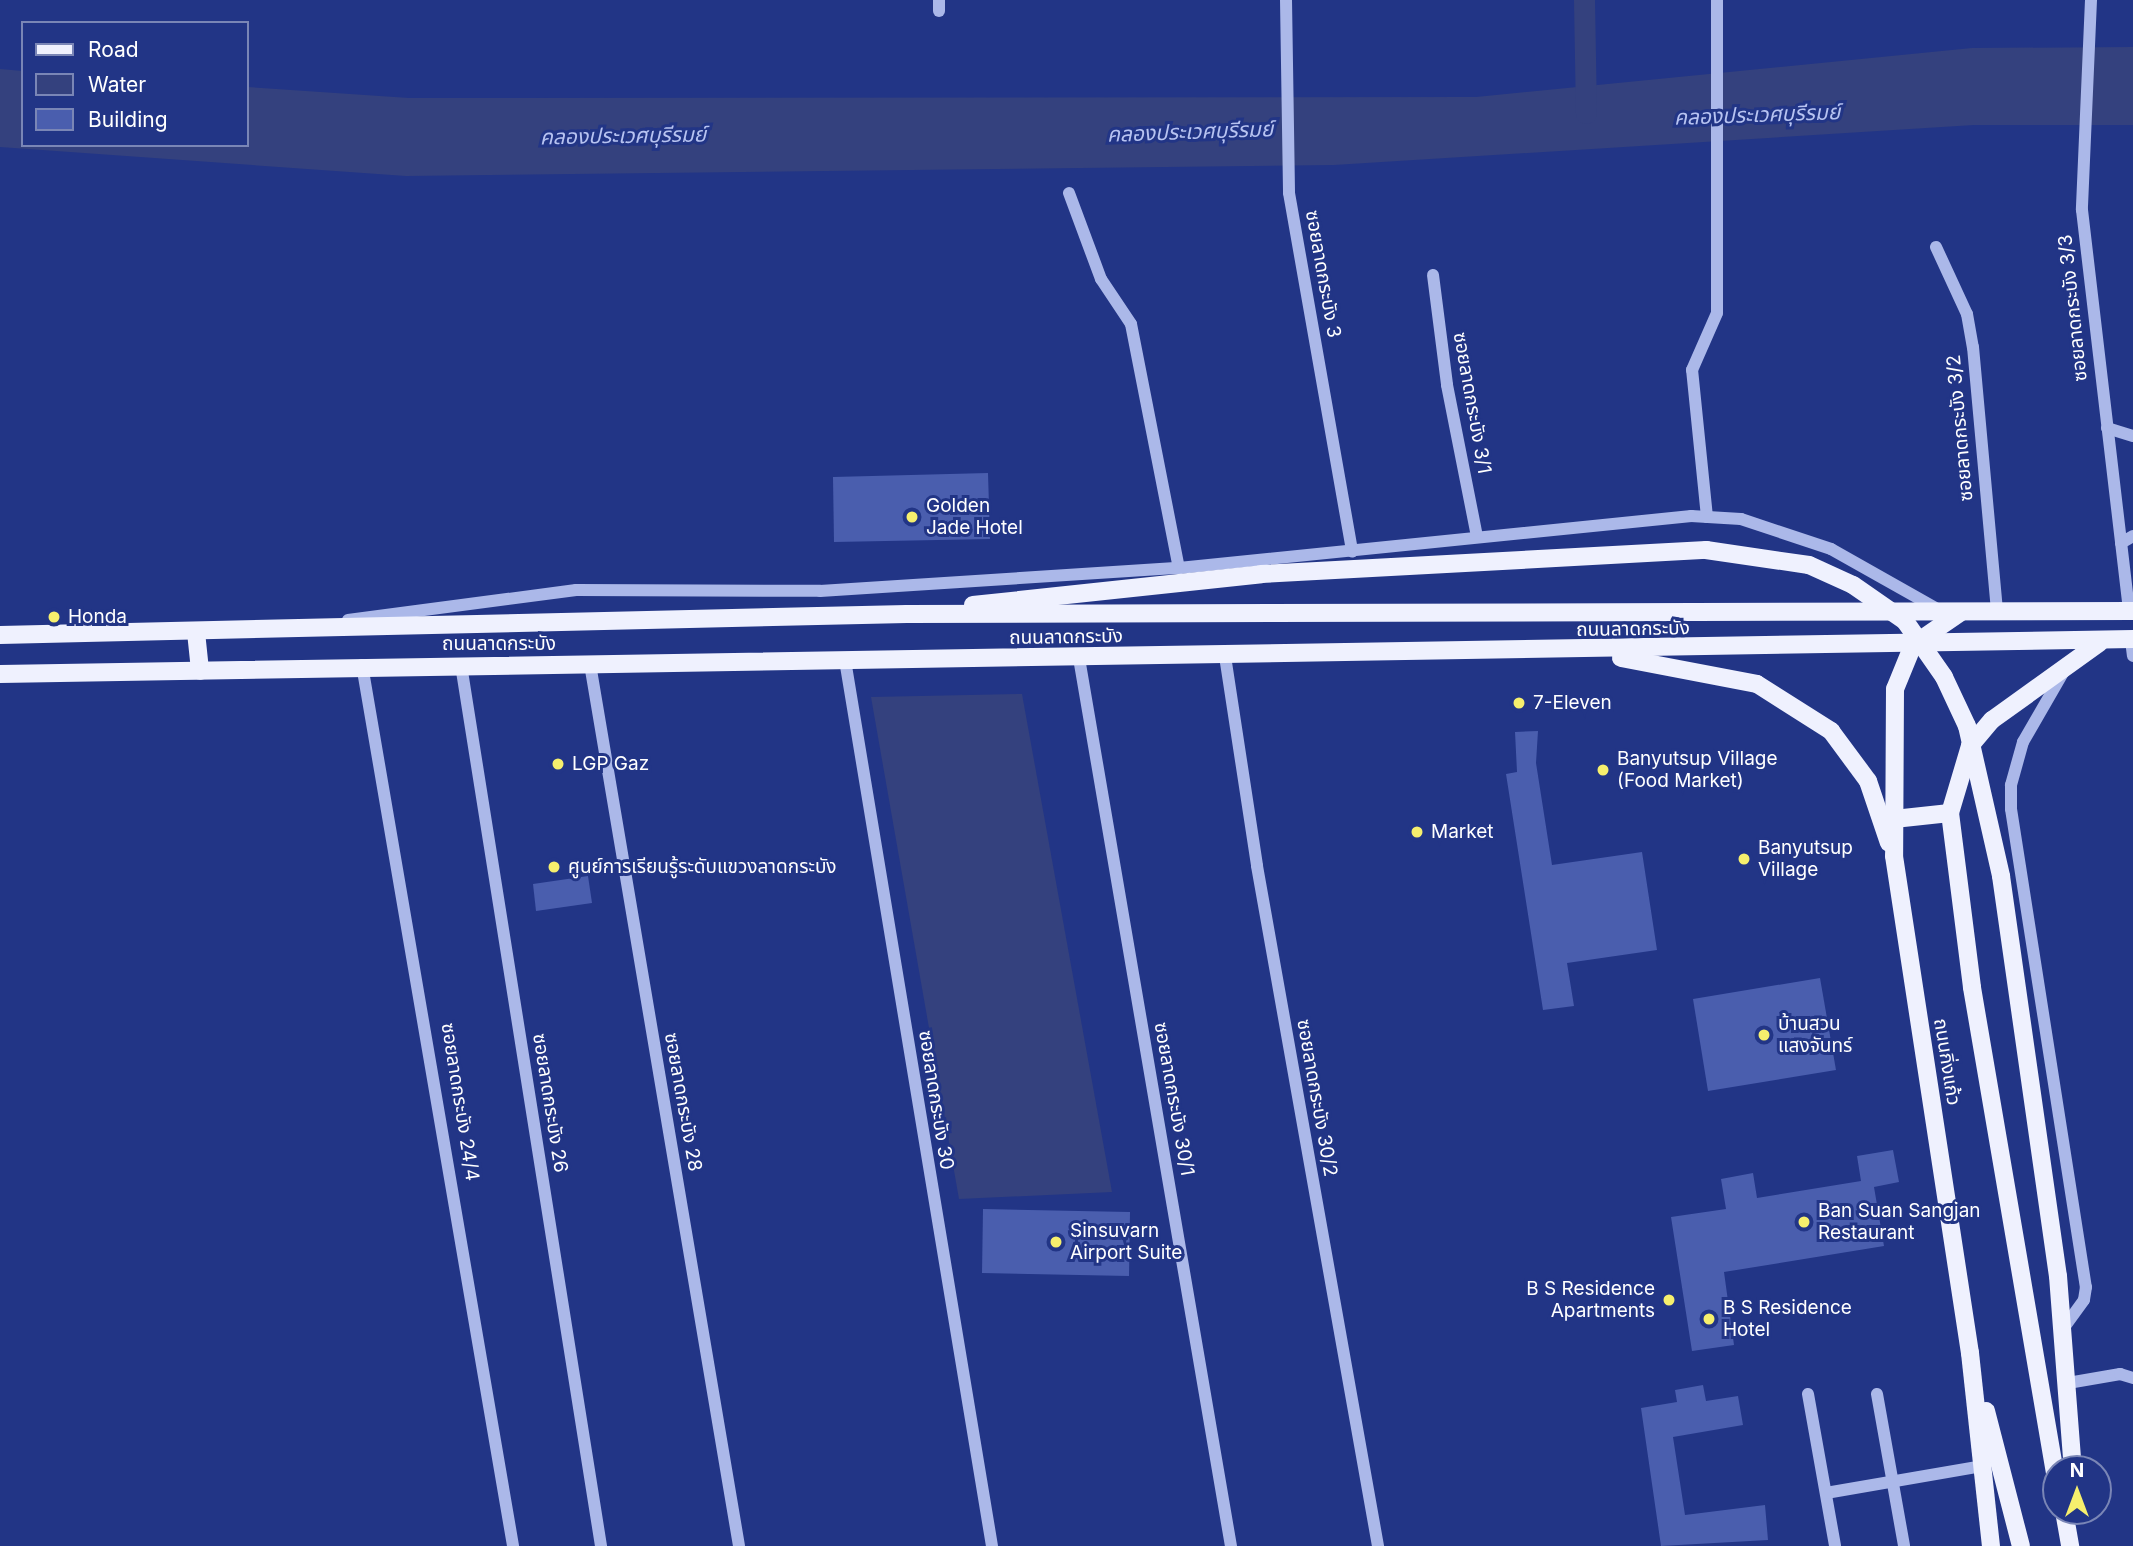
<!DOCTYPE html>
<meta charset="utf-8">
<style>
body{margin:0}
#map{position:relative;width:2133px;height:1546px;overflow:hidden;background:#223586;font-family:Inter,"Noto Sans Thai",sans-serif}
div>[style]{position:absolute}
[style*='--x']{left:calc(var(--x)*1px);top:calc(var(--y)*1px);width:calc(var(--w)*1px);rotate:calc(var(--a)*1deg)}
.water>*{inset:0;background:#34417e}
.canal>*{height:21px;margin:-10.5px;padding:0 10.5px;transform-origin:10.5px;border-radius:10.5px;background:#34417e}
.building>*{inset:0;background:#4a5eae}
.minor>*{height:12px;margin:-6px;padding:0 6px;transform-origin:6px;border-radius:6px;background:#abb8e9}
.major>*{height:18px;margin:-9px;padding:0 9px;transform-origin:9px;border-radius:9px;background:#eff1fe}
.dots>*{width:19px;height:19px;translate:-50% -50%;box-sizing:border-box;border:4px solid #223586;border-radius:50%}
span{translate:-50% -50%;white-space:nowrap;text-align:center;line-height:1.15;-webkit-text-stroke:6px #223586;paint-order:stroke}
.street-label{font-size:19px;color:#fff}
.poi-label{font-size:19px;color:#fff}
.left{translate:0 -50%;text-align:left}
.right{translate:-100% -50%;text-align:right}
.water-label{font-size:21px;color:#b7c3f1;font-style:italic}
.legend{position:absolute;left:21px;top:21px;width:228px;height:126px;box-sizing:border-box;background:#223586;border:2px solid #7a86b6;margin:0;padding:9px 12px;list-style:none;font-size:21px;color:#fff}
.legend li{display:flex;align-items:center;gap:14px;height:35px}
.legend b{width:35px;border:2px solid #7a86b6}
.north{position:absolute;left:2042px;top:1455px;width:70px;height:70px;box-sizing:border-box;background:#223586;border:2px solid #7a86b6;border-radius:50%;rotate:0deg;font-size:19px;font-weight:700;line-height:28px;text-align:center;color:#fff}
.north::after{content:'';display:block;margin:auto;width:24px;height:32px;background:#f6ef6d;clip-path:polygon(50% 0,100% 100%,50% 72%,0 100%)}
</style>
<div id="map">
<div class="water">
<i style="clip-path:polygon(2133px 47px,2133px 125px,1974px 125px,1334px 165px,406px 176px,0 147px,0 69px,23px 71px,23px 145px,247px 145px,247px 87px,409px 98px,1476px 97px,1972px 48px)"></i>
<i style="clip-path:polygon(1022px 694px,1112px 1192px,959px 1199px,871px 697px)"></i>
</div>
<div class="canal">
<i style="--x:1584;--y:0;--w:113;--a:89"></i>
</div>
<div class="building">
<i style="clip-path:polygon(988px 473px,990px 539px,834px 542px,833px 477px)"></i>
<i style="clip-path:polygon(1538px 731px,1536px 763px,1552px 865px,1642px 852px,1657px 950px,1567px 963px,1574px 1006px,1543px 1010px,1506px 774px,1517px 772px,1515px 732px)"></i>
<i style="clip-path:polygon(588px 876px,592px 903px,536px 911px,533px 884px)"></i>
<i style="clip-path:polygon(1820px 978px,1836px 1070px,1708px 1091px,1693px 999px)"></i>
<i style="clip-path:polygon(1893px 1150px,1899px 1182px,1874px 1187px,1884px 1246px,1724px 1272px,1734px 1345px,1692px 1351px,1671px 1217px,1726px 1209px,1721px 1179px,1753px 1173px,1757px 1198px,1861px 1181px,1857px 1156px)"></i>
<i style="clip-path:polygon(983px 1209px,1130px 1212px,1129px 1276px,982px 1273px)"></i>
<i style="clip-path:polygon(1703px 1385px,1706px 1401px,1738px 1396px,1743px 1425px,1673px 1437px,1685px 1515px,1765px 1505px,1768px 1540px,1661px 1546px,1641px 1408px,1677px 1402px,1675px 1390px)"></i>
</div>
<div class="minor">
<i style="--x:939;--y:0;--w:11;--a:90"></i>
<i style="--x:1286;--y:0;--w:193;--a:89.1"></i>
<i style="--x:1289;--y:193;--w:364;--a:80"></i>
<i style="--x:2091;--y:0;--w:210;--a:92.5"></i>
<i style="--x:2082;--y:210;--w:404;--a:83.3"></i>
<i style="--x:1069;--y:193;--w:92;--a:69.6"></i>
<i style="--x:1101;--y:279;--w:54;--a:56.3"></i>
<i style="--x:1131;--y:324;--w:249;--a:78.9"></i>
<i style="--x:1936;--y:247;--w:74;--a:65.2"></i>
<i style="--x:1967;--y:314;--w:34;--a:80"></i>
<i style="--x:1973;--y:347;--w:265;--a:84.8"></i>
<i style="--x:1433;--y:275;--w:111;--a:82.7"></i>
<i style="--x:1447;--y:385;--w:155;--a:78.8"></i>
<i style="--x:2107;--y:428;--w:27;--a:17"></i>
<i style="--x:1707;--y:517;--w:148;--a:-95.8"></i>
<i style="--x:1692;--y:370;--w:62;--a:-66.3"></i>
<i style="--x:1717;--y:313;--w:313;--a:-90"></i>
<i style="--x:2121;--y:543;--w:14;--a:-30"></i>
<i style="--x:348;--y:620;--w:230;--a:-7.5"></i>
<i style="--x:576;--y:590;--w:244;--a:0.2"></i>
<i style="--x:820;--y:591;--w:360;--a:-3.7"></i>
<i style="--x:1179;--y:568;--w:515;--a:-5.8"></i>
<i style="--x:1691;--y:516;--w:50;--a:3.4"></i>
<i style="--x:1741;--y:519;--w:95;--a:18.4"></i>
<i style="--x:1831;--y:549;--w:126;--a:29.4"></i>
<i style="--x:2131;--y:640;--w:16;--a:83"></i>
<i style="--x:1225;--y:656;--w:212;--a:81.3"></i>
<i style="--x:1257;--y:866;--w:691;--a:79.91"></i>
<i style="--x:1079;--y:658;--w:901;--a:80.29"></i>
<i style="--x:845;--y:660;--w:898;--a:80.58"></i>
<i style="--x:590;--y:664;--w:894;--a:80.41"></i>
<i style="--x:362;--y:665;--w:894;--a:80.27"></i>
<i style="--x:461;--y:665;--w:892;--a:80.97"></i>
<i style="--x:2064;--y:671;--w:82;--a:120"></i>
<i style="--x:2023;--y:742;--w:45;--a:105.6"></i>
<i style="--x:2011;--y:785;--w:24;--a:90"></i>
<i style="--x:2011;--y:809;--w:484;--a:81.1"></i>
<i style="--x:2086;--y:1287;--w:13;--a:99"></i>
<i style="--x:2084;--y:1300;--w:34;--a:126"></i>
<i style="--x:2068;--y:1383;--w:53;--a:-9.8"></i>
<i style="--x:2120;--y:1374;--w:14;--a:17"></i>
<i style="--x:1808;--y:1394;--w:154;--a:79.9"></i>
<i style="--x:1877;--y:1394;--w:154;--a:79.9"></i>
<i style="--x:1826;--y:1493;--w:158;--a:-9.8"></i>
</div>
<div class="major">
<i style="--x:973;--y:605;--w:290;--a:-6.1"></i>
<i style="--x:1261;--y:574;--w:446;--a:-3.1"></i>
<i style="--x:1706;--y:550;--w:104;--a:8.3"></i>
<i style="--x:1809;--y:565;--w:48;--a:24.4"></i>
<i style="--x:1853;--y:585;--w:63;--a:34.7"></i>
<i style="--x:1905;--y:621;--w:68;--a:55.1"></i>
<i style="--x:1944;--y:677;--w:54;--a:64.9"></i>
<i style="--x:1967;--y:726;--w:154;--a:77.2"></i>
<i style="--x:2001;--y:876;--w:404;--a:81.9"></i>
<i style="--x:2058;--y:1276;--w:194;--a:85.6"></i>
<i style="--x:1961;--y:612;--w:58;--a:145.5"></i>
<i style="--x:1913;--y:645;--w:48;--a:112.2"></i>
<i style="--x:1895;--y:689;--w:167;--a:90.3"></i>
<i style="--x:1894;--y:856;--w:503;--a:81.31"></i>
<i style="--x:1970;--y:1353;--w:194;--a:83.8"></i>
<i style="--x:196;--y:632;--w:39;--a:84"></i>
<i style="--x:0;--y:635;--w:907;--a:-1.33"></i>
<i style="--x:907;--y:614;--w:1226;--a:-0.14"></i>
<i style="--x:1621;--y:658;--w:138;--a:10.8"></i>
<i style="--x:1757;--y:684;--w:88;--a:32.4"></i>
<i style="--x:1831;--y:731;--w:62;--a:53.5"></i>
<i style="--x:1868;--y:781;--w:65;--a:71.3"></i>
<i style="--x:0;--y:674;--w:2133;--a:-0.94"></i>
<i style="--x:1894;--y:819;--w:56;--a:-6.1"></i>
<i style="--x:1986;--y:1411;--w:139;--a:75.5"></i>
<i style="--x:2056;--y:1479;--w:499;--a:-99.7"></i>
<i style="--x:1972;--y:987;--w:175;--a:-97.2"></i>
<i style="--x:1950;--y:813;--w:70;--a:-73.4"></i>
<i style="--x:1970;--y:746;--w:34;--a:-50"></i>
<i style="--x:1992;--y:720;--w:132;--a:-35.7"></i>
<i style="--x:2064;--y:1511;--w:36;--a:80"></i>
</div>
<div class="dots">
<i style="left:912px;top:517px;background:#f6ef6d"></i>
<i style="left:54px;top:617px;background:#f6ef6d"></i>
<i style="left:1519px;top:703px;background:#f6ef6d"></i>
<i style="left:558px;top:764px;background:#f6ef6d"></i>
<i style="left:1603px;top:770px;background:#f6ef6d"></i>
<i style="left:1417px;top:832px;background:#f6ef6d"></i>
<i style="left:1744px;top:859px;background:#f6ef6d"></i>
<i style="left:554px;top:867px;background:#f6ef6d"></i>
<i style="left:1764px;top:1035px;background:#f6ef6d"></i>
<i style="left:1804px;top:1222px;background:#f6ef6d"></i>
<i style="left:1056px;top:1242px;background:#f6ef6d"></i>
<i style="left:1669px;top:1300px;background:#f6ef6d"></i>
<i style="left:1709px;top:1319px;background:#f6ef6d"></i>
</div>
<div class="street-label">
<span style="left:1323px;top:274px;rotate:80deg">ซอยลาดกระบัง 3</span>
<span style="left:2073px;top:308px;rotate:-96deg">ซอยลาดกระบัง 3/3</span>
<span style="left:1472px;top:403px;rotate:80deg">ซอยลาดกระบัง 3/1</span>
<span style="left:1960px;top:428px;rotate:-95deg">ซอยลาดกระบัง 3/2</span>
<span style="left:1633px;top:629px;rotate:-1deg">ถนนลาดกระบัง</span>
<span style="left:1066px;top:637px;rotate:-1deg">ถนนลาดกระบัง</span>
<span style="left:499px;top:644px">ถนนลาดกระบัง</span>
<span style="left:1947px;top:1062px;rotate:81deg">ถนนกิ่งแก้ว</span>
<span style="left:1317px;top:1098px;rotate:80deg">ซอยลาดกระบัง 30/2</span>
<span style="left:1174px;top:1099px;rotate:80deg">ซอยลาดกระบัง 30/1</span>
<span style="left:936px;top:1100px;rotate:81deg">ซอยลาดกระบัง 30</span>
<span style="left:460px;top:1102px;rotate:81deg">ซอยลาดกระบัง 24/4</span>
<span style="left:683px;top:1102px;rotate:80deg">ซอยลาดกระบัง 28</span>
<span style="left:550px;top:1103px;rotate:81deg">ซอยลาดกระบัง 26</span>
</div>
<div class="poi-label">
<span class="left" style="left:926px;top:517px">Golden<br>Jade Hotel</span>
<span class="left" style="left:68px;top:617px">Honda</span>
<span class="left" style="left:1533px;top:703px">7-Eleven</span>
<span class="left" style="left:1617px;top:770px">Banyutsup Village<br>(Food Market)</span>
<span class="left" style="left:572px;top:764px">LGP Gaz</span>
<span class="left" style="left:1431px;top:832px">Market</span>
<span class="left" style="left:1758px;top:859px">Banyutsup<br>Village</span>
<span class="left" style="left:568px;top:867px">ศูนย์การเรียนรู้ระดับแขวงลาดกระบัง</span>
<span class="left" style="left:1778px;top:1035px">บ้านสวน<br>แสงจันทร์</span>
<span class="left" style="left:1818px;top:1222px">Ban Suan Sangjan<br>Restaurant</span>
<span class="left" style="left:1070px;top:1242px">Sinsuvarn<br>Airport Suite</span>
<span class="right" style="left:1655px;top:1300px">B S Residence<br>Apartments</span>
<span class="left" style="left:1723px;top:1319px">B S Residence<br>Hotel</span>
</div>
<div class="water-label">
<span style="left:1757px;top:115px;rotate:-2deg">คลองประเวศบุรีรมย์</span>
<span style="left:1190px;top:132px;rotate:-2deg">คลองประเวศบุรีรมย์</span>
<span style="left:623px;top:136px;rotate:-1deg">คลองประเวศบุรีรมย์</span>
</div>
<ul class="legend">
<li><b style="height:9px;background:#eff1fe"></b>Road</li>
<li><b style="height:19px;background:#34417e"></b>Water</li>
<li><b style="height:19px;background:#4a5eae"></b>Building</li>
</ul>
<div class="north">N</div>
</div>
